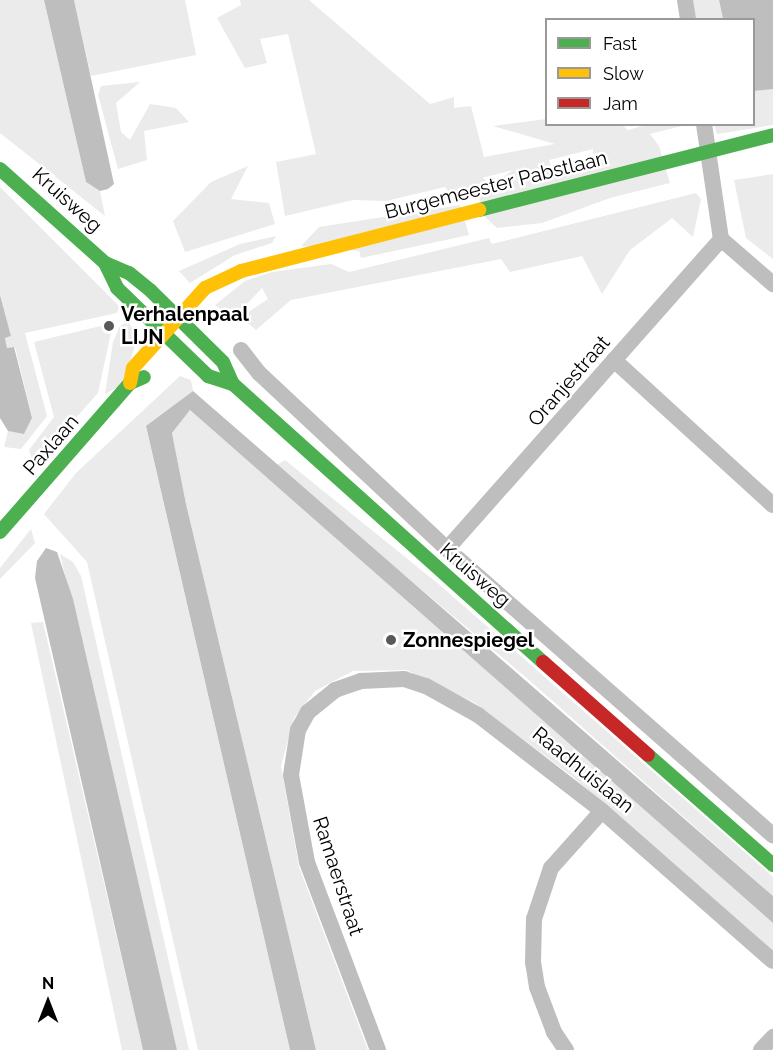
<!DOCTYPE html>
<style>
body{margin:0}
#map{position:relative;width:773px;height:1050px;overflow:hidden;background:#fff;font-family:Raleway,sans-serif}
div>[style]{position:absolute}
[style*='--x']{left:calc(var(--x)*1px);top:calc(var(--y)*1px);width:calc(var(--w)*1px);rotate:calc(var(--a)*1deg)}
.green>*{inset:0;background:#ebebeb}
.water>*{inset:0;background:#bebebe}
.street>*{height:16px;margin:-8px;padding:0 8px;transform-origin:8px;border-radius:8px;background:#bebebe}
.fast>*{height:14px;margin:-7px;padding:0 7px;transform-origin:7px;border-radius:7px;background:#4caf50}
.slow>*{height:14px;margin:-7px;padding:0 7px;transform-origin:7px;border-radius:7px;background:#ffc107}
.jam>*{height:14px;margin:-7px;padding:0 7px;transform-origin:7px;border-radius:7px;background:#c62828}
.dots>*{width:16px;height:16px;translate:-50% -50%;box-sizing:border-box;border:3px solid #fff;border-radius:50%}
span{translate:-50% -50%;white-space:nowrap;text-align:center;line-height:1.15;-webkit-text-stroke:5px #fff;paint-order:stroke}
.street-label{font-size:20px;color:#000}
.poi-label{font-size:20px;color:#000;font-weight:700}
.left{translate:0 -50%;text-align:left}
.legend{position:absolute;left:545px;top:18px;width:210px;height:108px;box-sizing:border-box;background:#fff;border:2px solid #999;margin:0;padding:8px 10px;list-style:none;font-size:18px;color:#000}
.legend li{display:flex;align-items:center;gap:12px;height:30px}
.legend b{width:30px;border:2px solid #999}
.north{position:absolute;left:18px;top:972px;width:60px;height:60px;-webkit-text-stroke:4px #fff;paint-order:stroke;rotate:0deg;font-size:16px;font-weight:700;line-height:24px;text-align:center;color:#000}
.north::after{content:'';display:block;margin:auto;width:21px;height:27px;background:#000;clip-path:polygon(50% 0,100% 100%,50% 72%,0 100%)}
</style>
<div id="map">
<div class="green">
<i style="clip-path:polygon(0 0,44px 0,86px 182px,100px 191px,105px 216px,0 133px)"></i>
<i style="clip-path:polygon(74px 0,185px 0,196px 55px,91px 76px)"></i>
<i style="clip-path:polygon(evenodd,240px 0,309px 0,430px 104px,454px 97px,454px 108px,471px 106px,484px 157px,555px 144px,493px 126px,546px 119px,546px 124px,622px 125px,628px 130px,646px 125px,686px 125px,650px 134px,659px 146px,670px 183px,610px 198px,542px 223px,497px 228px,481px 213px,478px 186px,467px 189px,456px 202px,445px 187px,386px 201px,353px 200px,285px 216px,276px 162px,316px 154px,288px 34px,260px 39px,267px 63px,245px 68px,217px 18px,241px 5px,240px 0,593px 149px,592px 166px,555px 178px,549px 160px,593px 149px,240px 0,513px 170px,492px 185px,483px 178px,482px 178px,513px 170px)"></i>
<i style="clip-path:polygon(693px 0,719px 0,723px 19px,695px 19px)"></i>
<i style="clip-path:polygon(140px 82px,116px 103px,121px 132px,130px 140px,150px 104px,176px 108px,189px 122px,144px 131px,147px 160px,118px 169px,98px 95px,101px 86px)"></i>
<i style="clip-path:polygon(773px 89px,773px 125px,717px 134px,714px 125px,754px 124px,754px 91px)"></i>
<i style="clip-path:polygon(248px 166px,231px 199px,269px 203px,275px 224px,185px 252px,173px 221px,211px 182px)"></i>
<i style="clip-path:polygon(773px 174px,773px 259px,746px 238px,734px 180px)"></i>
<i style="clip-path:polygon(0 187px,119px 306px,117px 313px,25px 333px,47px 416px,21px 449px,4px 447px,8px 431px,24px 434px,32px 418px,15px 347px,7px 348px,5px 337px,11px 336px,0 295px)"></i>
<i style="clip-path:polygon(696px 193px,701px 199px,693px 237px,672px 218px,630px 250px,602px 294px,582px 256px,510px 272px,501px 259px,291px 300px,256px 330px,241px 317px,268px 299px,262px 288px,233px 319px,215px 305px,245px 281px,272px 272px,331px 264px,349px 272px,489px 238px,492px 244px)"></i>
<i style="clip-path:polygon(460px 205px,469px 235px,361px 258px,359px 251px,301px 246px,319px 227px)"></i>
<i style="clip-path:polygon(276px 236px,272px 243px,235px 255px,190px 283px,179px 271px,240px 244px)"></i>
<i style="clip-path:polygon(128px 321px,136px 335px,134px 349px,122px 385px,105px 394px,113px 342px,120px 326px)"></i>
<i style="clip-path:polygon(113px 323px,98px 393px,34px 465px,29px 450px,54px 417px,34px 342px)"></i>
<i style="clip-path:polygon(180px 376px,191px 380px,193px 391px,146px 427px,290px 1050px,198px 1050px,87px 562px,44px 514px,76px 473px)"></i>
<i style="clip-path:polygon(190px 410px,773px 923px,773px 951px,573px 777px,475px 703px,406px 670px,353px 671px,315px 691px,294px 718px,281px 766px,299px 867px,368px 1050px,316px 1050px,186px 504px,172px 433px)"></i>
<i style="clip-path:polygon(285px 460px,441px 586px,773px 877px,773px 896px,529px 680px,275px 466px)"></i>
<i style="clip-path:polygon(31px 529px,35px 543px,0 579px,0 568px)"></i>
<i style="clip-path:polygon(60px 554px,73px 562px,81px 576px,189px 1050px,177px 1050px)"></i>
<i style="clip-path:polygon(43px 622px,143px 1050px,122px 1050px,31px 623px)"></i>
</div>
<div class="water">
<i style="clip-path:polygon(44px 0,74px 0,114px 184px,108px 189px,100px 191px,86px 182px)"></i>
<i style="clip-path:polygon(719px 0,773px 0,773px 89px,754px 91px,754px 20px,723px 19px)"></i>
<i style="clip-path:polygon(0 295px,11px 336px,5px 338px,7px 348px,14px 347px,32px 418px,24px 434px,8px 431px,0 418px)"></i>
<i style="clip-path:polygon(193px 391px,773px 896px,773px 923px,190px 410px,172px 433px,186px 504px,316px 1050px,290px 1050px,146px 426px)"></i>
<i style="clip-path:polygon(46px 548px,57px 552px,73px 599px,177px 1050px,143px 1050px,35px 578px,37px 561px)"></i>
</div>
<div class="street">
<i style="--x:685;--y:0;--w:20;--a:81"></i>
<i style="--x:704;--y:124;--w:116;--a:81.6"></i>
<i style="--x:721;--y:239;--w:69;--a:40.9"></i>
<i style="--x:241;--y:350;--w:29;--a:52"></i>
<i style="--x:259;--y:373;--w:258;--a:43.1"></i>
<i style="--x:447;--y:549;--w:434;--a:41.3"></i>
<i style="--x:614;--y:360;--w:215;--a:42.4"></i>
<i style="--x:447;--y:549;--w:414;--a:-48.5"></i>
<i style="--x:378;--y:1050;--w:201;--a:-110.7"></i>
<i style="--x:307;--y:862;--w:88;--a:-100.4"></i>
<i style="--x:291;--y:775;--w:46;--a:-81.2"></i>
<i style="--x:298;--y:730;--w:21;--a:-61"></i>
<i style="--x:308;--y:712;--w:35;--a:-39"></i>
<i style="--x:335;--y:690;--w:28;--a:-19"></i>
<i style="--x:361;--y:681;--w:43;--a:-2.7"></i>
<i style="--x:404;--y:679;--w:23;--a:18"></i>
<i style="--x:426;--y:686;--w:60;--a:29.1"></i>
<i style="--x:478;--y:715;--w:157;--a:37.7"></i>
<i style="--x:602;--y:811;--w:227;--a:41.3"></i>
<i style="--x:566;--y:1050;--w:22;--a:-124"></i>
<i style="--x:554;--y:1032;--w:48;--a:-110.7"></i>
<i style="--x:537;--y:987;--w:24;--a:-99"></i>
<i style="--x:533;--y:963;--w:44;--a:-88.7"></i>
<i style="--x:534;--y:919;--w:54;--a:-71.6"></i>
<i style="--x:551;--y:868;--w:76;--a:-48.2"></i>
<i style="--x:761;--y:1050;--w:18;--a:-47"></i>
</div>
<div class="fast">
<i style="--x:0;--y:169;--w:141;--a:41.8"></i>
<i style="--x:105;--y:263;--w:28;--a:64"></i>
<i style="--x:117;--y:288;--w:127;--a:44"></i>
<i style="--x:208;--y:376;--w:26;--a:18"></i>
<i style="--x:479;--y:210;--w:303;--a:-14.3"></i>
<i style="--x:105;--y:263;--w:26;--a:23"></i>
<i style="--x:129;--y:273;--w:28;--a:39"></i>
<i style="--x:151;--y:291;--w:101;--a:44.6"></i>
<i style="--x:223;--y:362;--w:24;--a:66"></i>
<i style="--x:233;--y:384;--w:416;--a:41.9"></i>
<i style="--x:0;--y:532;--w:198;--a:-48.9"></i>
<i style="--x:130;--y:383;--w:15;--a:-23"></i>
<i style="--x:648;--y:755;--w:167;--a:41.3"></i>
</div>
<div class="slow">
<i style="--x:130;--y:383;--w:15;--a:-79"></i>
<i style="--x:133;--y:368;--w:108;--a:-48"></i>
<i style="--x:205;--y:288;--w:40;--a:-25"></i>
<i style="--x:241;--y:271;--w:246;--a:-14.4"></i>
</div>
<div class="jam">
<i style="--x:543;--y:662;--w:140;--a:41.5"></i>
</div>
<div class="dots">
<i style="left:109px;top:326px;background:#595959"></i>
<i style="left:391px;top:640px;background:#595959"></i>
</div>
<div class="street-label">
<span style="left:496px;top:185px;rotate:-14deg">Burgemeester Pabstlaan</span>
<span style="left:67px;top:200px;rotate:42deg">Kruisweg</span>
<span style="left:569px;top:381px;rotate:-49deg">Oranjestraat</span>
<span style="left:51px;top:445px;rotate:-49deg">Paxlaan</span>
<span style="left:475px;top:575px;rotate:41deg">Kruisweg</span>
<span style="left:583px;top:770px;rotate:39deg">Raadhuislaan</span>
<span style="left:338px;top:876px;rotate:72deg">Ramaerstraat</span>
</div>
<div class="poi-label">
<span class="left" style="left:121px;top:326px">Verhalenpaal<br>LIJN</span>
<span class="left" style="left:403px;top:640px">Zonnespiegel</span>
</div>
<ul class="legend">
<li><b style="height:8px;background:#4caf50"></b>Fast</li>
<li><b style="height:8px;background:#ffc107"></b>Slow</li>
<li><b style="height:8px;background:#c62828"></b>Jam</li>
</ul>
<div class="north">N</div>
</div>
